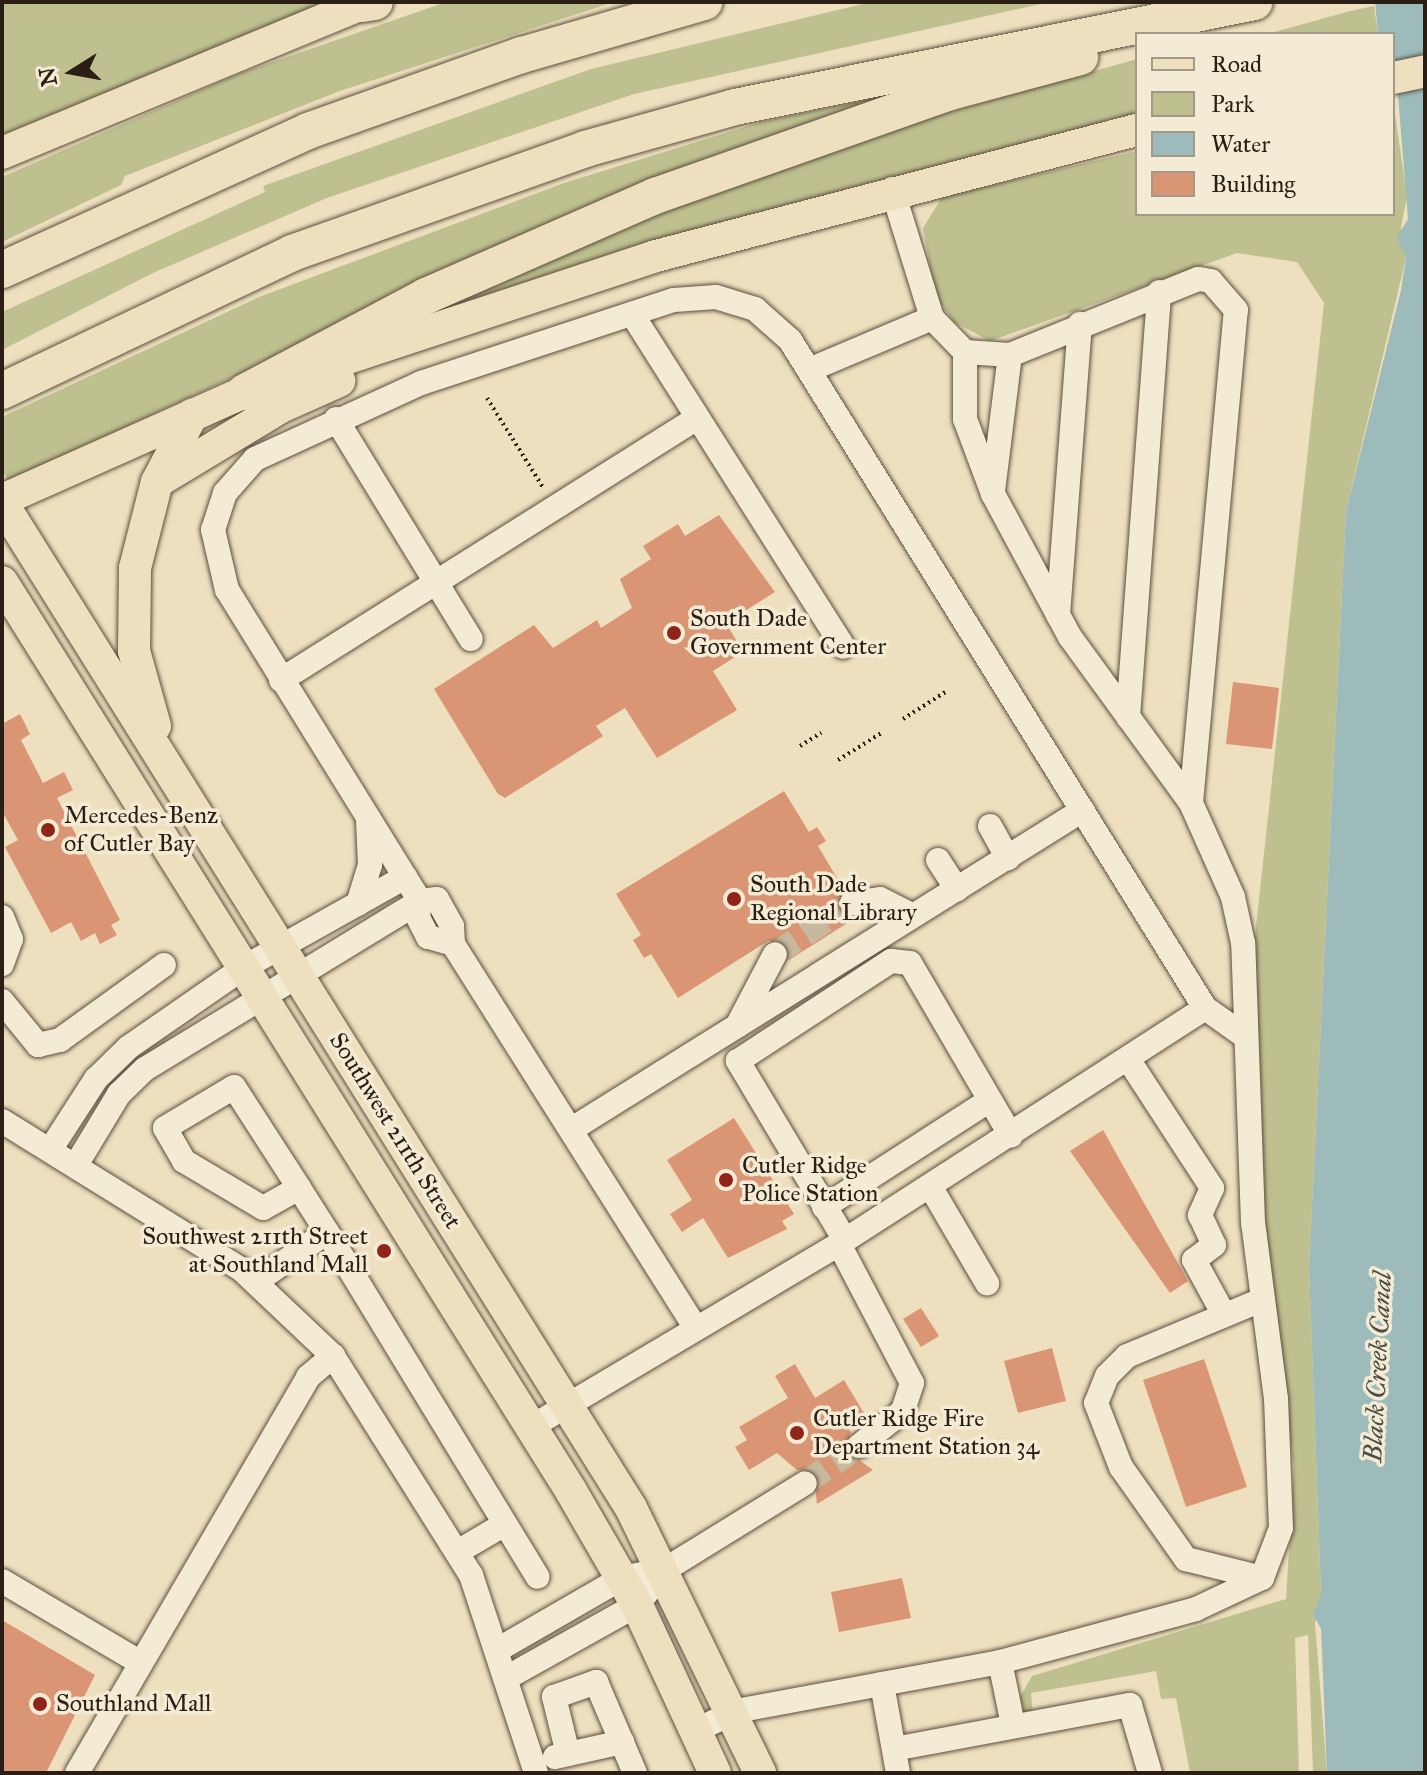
<!DOCTYPE html>
<style>
body{margin:0}
#map{position:relative;width:1427px;height:1775px;overflow:hidden;background:#eee0bf;font-family:"IM FELL Great Primer",serif}
div>[style]{position:absolute}
[style*='--x']{left:calc(var(--x)*1px);top:calc(var(--y)*1px);width:calc(var(--w)*1px);rotate:calc(var(--a)*1deg)}
.green>*{inset:0;background:#bec18f}
.water>*{inset:0;background:#9dbbbb}
.building>*{inset:0;background:#da9574}
.minor-tunnel>*{height:24px;margin-top:-12px;transform-origin:0;background:repeating-linear-gradient(90deg,#c7b99d 0 24px,transparent 0 36px)}
.path>*{height:4px;margin-top:-2px;transform-origin:0;background:repeating-linear-gradient(90deg,#2b1e14 0 2px,transparent 0 6px)}
.roads{filter:drop-shadow(0 0 2px #5c4e3f) drop-shadow(0 0 2px #5c4e3f)}
.minor>*{height:24px;margin:-12px;padding:0 12px;transform-origin:12px;border-radius:12px;background:#f4ebd5}
.major>*{height:32px;margin:-16px;padding:0 16px;transform-origin:16px;border-radius:16px;background:#eee0bf}
.highway>*{height:36px;margin:-18px;padding:0 18px;transform-origin:18px;border-radius:18px;background:#eee0bf}
.dots>*{width:22px;height:22px;translate:-50% -50%;box-sizing:border-box;border:4px solid #f4ebd5;border-radius:50%}
span{translate:-50% -50%;white-space:nowrap;text-align:center;line-height:1.15;-webkit-text-stroke:7px #f4ebd5;paint-order:stroke}
.poi-label{font-size:24px;color:#2b1e14}
.left{translate:0 -50%;text-align:left}
.right{translate:-100% -50%;text-align:right}
.street-label{font-size:24px;color:#2b1e14}
.water-label{font-size:26px;color:#4d4d46;font-style:italic}
.frame{position:absolute;inset:0;border:4px solid #2b1e14;pointer-events:none}
.legend{position:absolute;left:1135px;top:32px;width:260px;height:184px;box-sizing:border-box;background:#f4ebd5;border:2px solid #a49988;margin:0;padding:10px 14px;list-style:none;font-size:24px;color:#2b1e14}
.legend li{display:flex;align-items:center;gap:16px;height:40px}
.legend b{width:40px;border:2px solid #a49988}
.north{position:absolute;left:32px;top:32px;width:80px;height:80px;-webkit-text-stroke:6px #f4ebd5;paint-order:stroke;rotate:259deg;font-size:22px;font-weight:700;line-height:32px;text-align:center;color:#2b1e14}
.north::after{content:'';display:block;margin:auto;width:28px;height:36px;background:#2b1e14;clip-path:polygon(50% 0,100% 100%,50% 72%,0 100%)}
</style>
<div id="map">
<div class="green">
<i style="clip-path:polygon(2px 2px,329px 2px,2px 135px)"></i>
<i style="clip-path:polygon(446px 2px,614px 2px,340px 91px,125px 176px,121px 185px,2px 242px,2px 177px,238px 74px)"></i>
<i style="clip-path:polygon(871px 2px,1050px 2px,634px 94px,327px 198px,153px 273px,2px 350px,2px 312px,265px 192px,263px 186px,591px 69px)"></i>
<i style="clip-path:polygon(1374px 6px,1378px 34px,1267px 34px,1350px 11px)"></i>
<i style="clip-path:polygon(1137px 59px,1137px 116px,363px 342px,446px 298px,791px 157px)"></i>
<i style="clip-path:polygon(1393px 100px,1407px 197px,1401px 227px,1406px 258px,1346px 511px,1309px 1267px,1321px 1594px,1315px 1624px,1327px 1773px,1313px 1773px,1308px 1635px,1295px 1638px,1299px 1773px,1190px 1773px,1176px 1698px,1161px 1699px,1156px 1671px,1031px 1693px,1033px 1715px,1024px 1717px,1020px 1697px,1032px 1676px,1286px 1599px,1294px 1468px,1266px 1262px,1254px 945px,1324px 303px,1297px 262px,1237px 253px,990px 341px,954px 322px,935px 295px,923px 228px,942px 197px,1137px 151px,1137px 214px,1393px 214px)"></i>
<i style="clip-path:polygon(858px 102px,861px 113px,419px 291px,9px 481px,2px 471px,2px 417px,259px 297px,564px 183px,761px 122px)"></i>
</div>
<div class="water">
<i style="clip-path:polygon(1375px 2px,1425px 2px,1425px 1773px,1327px 1773px,1321px 1629px,1313px 1614px,1321px 1594px,1309px 1267px,1346px 511px,1401px 290px,1406px 258px,1397px 237px,1408px 219px,1393px 34px,1378px 34px)"></i>
</div>
<div class="building">
<i style="clip-path:polygon(719px 515px,775px 592px,726px 623px,743px 652px,713px 671px,737px 710px,657px 758px,625px 708px,596px 726px,603px 736px,505px 798px,498px 794px,434px 689px,534px 625px,553px 648px,597px 620px,601px 628px,632px 608px,620px 579px,651px 559px,643px 546px,678px 524px,685px 536px)"></i>
<i style="clip-path:polygon(1233px 682px,1279px 688px,1272px 749px,1226px 744px)"></i>
<i style="clip-path:polygon(20px 714px,30px 734px,21px 740px,43px 783px,64px 772px,73px 790px,57px 798px,120px 920px,111px 925px,117px 935px,100px 944px,95px 933px,81px 941px,71px 922px,51px 933px,5px 847px,18px 840px,2px 811px,2px 724px)"></i>
<i style="clip-path:polygon(784px 791px,809px 832px,817px 827px,826px 841px,818px 846px,844px 890px,840px 912px,857px 917px,789px 960px,783px 941px,768px 941px,678px 998px,651px 954px,644px 958px,633px 940px,641px 935px,616px 894px)"></i>
<i style="clip-path:polygon(734px 1118px,794px 1214px,782px 1221px,787px 1229px,728px 1258px,703px 1218px,682px 1232px,670px 1214px,692px 1200px,667px 1160px)"></i>
<i style="clip-path:polygon(1103px 1130px,1188px 1281px,1170px 1293px,1070px 1151px)"></i>
<i style="clip-path:polygon(921px 1308px,939px 1336px,921px 1347px,903px 1319px)"></i>
<i style="clip-path:polygon(1052px 1348px,1066px 1401px,1018px 1413px,1004px 1361px)"></i>
<i style="clip-path:polygon(1204px 1359px,1247px 1487px,1186px 1507px,1143px 1380px)"></i>
<i style="clip-path:polygon(795px 1364px,815px 1398px,844px 1380px,864px 1413px,846px 1424px,851px 1433px,844px 1449px,873px 1470px,817px 1504px,813px 1470px,797px 1470px,777px 1453px,749px 1470px,735px 1447px,747px 1440px,739px 1427px,788px 1398px,775px 1376px)"></i>
<i style="clip-path:polygon(902px 1578px,911px 1618px,839px 1632px,831px 1592px)"></i>
<i style="clip-path:polygon(2px 1620px,95px 1675px,46px 1773px,2px 1773px)"></i>
</div>
<div class="minor-tunnel">
<i style="--x:775;--y:954;--w:92;--a:-33.5"></i>
<i style="--x:805;--y:1483;--w:65;--a:-34.4"></i>
</div>
<div class="path">
<i style="--x:487;--y:398;--w:107;--a:57.9"></i>
<i style="--x:903;--y:719;--w:52;--a:-32.5"></i>
<i style="--x:800;--y:746;--w:25;--a:-32"></i>
<i style="--x:838;--y:760;--w:53;--a:-31.9"></i>
</div>
<div class="roads">
<div class="minor">
<i style="--x:632;--y:314;--w:394;--a:57.6"></i>
<i style="--x:965;--y:352;--w:67;--a:90"></i>
<i style="--x:965;--y:419;--w:80;--a:69.5"></i>
<i style="--x:993;--y:494;--w:162;--a:61.7"></i>
<i style="--x:1070;--y:637;--w:205;--a:53.9"></i>
<i style="--x:809;--y:370;--w:134;--a:-22.9"></i>
<i style="--x:932;--y:318;--w:135;--a:-107.2"></i>
<i style="--x:336;--y:419;--w:258;--a:58.5"></i>
<i style="--x:993;--y:491;--w:137;--a:-82.9"></i>
<i style="--x:1058;--y:615;--w:292;--a:-85.7"></i>
<i style="--x:281;--y:680;--w:492;--a:-32.2"></i>
<i style="--x:1128;--y:717;--w:426;--a:-85.8"></i>
<i style="--x:990;--y:826;--w:37;--a:61"></i>
<i style="--x:938;--y:860;--w:35;--a:57"></i>
<i style="--x:852;--y:903;--w:28;--a:-8"></i>
<i style="--x:880;--y:899;--w:37;--a:27"></i>
<i style="--x:358;--y:904;--w:41;--a:-72.9"></i>
<i style="--x:370;--y:865;--w:45;--a:-92.5"></i>
<i style="--x:2;--y:917;--w:24;--a:68"></i>
<i style="--x:11;--y:939;--w:27;--a:110"></i>
<i style="--x:453;--y:944;--w:26;--a:-164"></i>
<i style="--x:428;--y:937;--w:22;--a:-117"></i>
<i style="--x:418;--y:917;--w:16;--a:-83"></i>
<i style="--x:420;--y:901;--w:366;--a:-121.8"></i>
<i style="--x:227;--y:590;--w:62;--a:-103.1"></i>
<i style="--x:213;--y:530;--w:39;--a:-72"></i>
<i style="--x:225;--y:493;--w:45;--a:-48.6"></i>
<i style="--x:255;--y:459;--w:183;--a:-24.6"></i>
<i style="--x:421;--y:383;--w:266;--a:-18.2"></i>
<i style="--x:674;--y:300;--w:42;--a:-4.1"></i>
<i style="--x:716;--y:297;--w:41;--a:17.1"></i>
<i style="--x:755;--y:309;--w:47;--a:41.5"></i>
<i style="--x:790;--y:340;--w:786;--a:58.15"></i>
<i style="--x:1205;--y:1008;--w:50;--a:35.3"></i>
<i style="--x:2;--y:1001;--w:57;--a:50.7"></i>
<i style="--x:38;--y:1045;--w:23;--a:-13"></i>
<i style="--x:60;--y:1040;--w:128;--a:-35.8"></i>
<i style="--x:737;--y:1026;--w:81;--a:-62.2"></i>
<i style="--x:1128;--y:1059;--w:154;--a:56.9"></i>
<i style="--x:1212;--y:1188;--w:30;--a:114"></i>
<i style="--x:1200;--y:1215;--w:33;--a:65"></i>
<i style="--x:1214;--y:1245;--w:25;--a:143"></i>
<i style="--x:1194;--y:1260;--w:60;--a:61.3"></i>
<i style="--x:2;--y:1121;--w:281;--a:31.8"></i>
<i style="--x:241;--y:1269;--w:127;--a:43.4"></i>
<i style="--x:333;--y:1356;--w:259;--a:57.8"></i>
<i style="--x:471;--y:1575;--w:208;--a:71.8"></i>
<i style="--x:572;--y:1129;--w:602;--a:-31.98"></i>
<i style="--x:50;--y:1150;--w:85;--a:-57.1"></i>
<i style="--x:96;--y:1079;--w:46;--a:-44.1"></i>
<i style="--x:129;--y:1047;--w:139;--a:-34.7"></i>
<i style="--x:243;--y:968;--w:186;--a:-29.3"></i>
<i style="--x:76;--y:1165;--w:83;--a:-58.8"></i>
<i style="--x:119;--y:1094;--w:36;--a:-44"></i>
<i style="--x:145;--y:1069;--w:322;--a:-31.4"></i>
<i style="--x:420;--y:901;--w:17;--a:-7"></i>
<i style="--x:437;--y:899;--w:31;--a:61"></i>
<i style="--x:452;--y:926;--w:18;--a:87"></i>
<i style="--x:453;--y:944;--w:453;--a:57.7"></i>
<i style="--x:930;--y:1186;--w:113;--a:59.6"></i>
<i style="--x:299;--y:1188;--w:41;--a:150.9"></i>
<i style="--x:263;--y:1208;--w:92;--a:-149.3"></i>
<i style="--x:184;--y:1161;--w:38;--a:-120"></i>
<i style="--x:165;--y:1128;--w:80;--a:-30.7"></i>
<i style="--x:234;--y:1087;--w:120;--a:57.2"></i>
<i style="--x:299;--y:1188;--w:52;--a:57.5"></i>
<i style="--x:327;--y:1232;--w:404;--a:58.6"></i>
<i style="--x:824;--y:1207;--w:197;--a:-32.8"></i>
<i style="--x:845;--y:1240;--w:209;--a:-120.9"></i>
<i style="--x:738;--y:1061;--w:183;--a:-33.2"></i>
<i style="--x:891;--y:961;--w:19;--a:6"></i>
<i style="--x:910;--y:963;--w:200;--a:59.7"></i>
<i style="--x:839;--y:1244;--w:157;--a:62.3"></i>
<i style="--x:912;--y:1383;--w:29;--a:108"></i>
<i style="--x:903;--y:1411;--w:56;--a:141.5"></i>
<i style="--x:257;--y:1281;--w:85;--a:-35"></i>
<i style="--x:1259;--y:1301;--w:143;--a:157.4"></i>
<i style="--x:1127;--y:1356;--w:28;--a:135"></i>
<i style="--x:1107;--y:1376;--w:29;--a:112"></i>
<i style="--x:1096;--y:1403;--w:69;--a:68.7"></i>
<i style="--x:1121;--y:1467;--w:113;--a:54.8"></i>
<i style="--x:1186;--y:1559;--w:78;--a:14"></i>
<i style="--x:531;--y:1427;--w:358;--a:-30.7"></i>
<i style="--x:839;--y:1244;--w:435;--a:-32.8"></i>
<i style="--x:459;--y:1551;--w:53;--a:-30.4"></i>
<i style="--x:2;--y:1581;--w:161;--a:30.5"></i>
<i style="--x:499;--y:1649;--w:142;--a:-30"></i>
<i style="--x:622;--y:1578;--w:45;--a:-11.6"></i>
<i style="--x:666;--y:1569;--w:163;--a:-31.7"></i>
<i style="--x:1000;--y:1662;--w:64;--a:78.3"></i>
<i style="--x:508;--y:1677;--w:148;--a:-29.2"></i>
<i style="--x:637;--y:1605;--w:46;--a:-51.1"></i>
<i style="--x:882;--y:1684;--w:90;--a:79.8"></i>
<i style="--x:697;--y:1730;--w:43;--a:-26"></i>
<i style="--x:736;--y:1711;--w:269;--a:-10.5"></i>
<i style="--x:1000;--y:1662;--w:203;--a:-15.1"></i>
<i style="--x:1196;--y:1609;--w:73;--a:-25.2"></i>
<i style="--x:1262;--y:1578;--w:53;--a:-69.2"></i>
<i style="--x:1281;--y:1528;--w:129;--a:-92.2"></i>
<i style="--x:1276;--y:1399;--w:177;--a:-97.4"></i>
<i style="--x:1253;--y:1223;--w:280;--a:-92"></i>
<i style="--x:1243;--y:943;--w:47;--a:-102.3"></i>
<i style="--x:1233;--y:897;--w:103;--a:-114.1"></i>
<i style="--x:1191;--y:803;--w:495;--a:-84.8"></i>
<i style="--x:1236;--y:310;--w:38;--a:-131"></i>
<i style="--x:1211;--y:281;--w:13;--a:-171"></i>
<i style="--x:1198;--y:279;--w:203;--a:158"></i>
<i style="--x:1010;--y:355;--w:45;--a:-176.2"></i>
<i style="--x:965;--y:352;--w:47;--a:-134.1"></i>
<i style="--x:894;--y:1749;--w:240;--a:-10.6"></i>
<i style="--x:1130;--y:1705;--w:71;--a:73.6"></i>
<i style="--x:568;--y:1754;--w:59;--a:-103.8"></i>
<i style="--x:554;--y:1697;--w:45;--a:-19.7"></i>
<i style="--x:596;--y:1682;--w:99;--a:66.8"></i>
<i style="--x:555;--y:1757;--w:69;--a:-12.6"></i>
<i style="--x:77;--y:1773;--w:458;--a:-59.7"></i>
<i style="--x:308;--y:1377;--w:33;--a:-40"></i>
</div>
<div class="major">
<i style="--x:1393;--y:78;--w:33;--a:-12"></i>
<i style="--x:2;--y:153;--w:394;--a:-22.5"></i>
<i style="--x:160;--y:480;--w:141;--a:-31.1"></i>
<i style="--x:281;--y:407;--w:64;--a:-24.1"></i>
<i style="--x:2;--y:500;--w:266;--a:-24"></i>
<i style="--x:245;--y:392;--w:433;--a:-18.3"></i>
<i style="--x:656;--y:256;--w:497;--a:-14.7"></i>
<i style="--x:2;--y:503;--w:1186;--a:57.96"></i>
<i style="--x:631;--y:1508;--w:295;--a:64"></i>
<i style="--x:2;--y:582;--w:1072;--a:57.95"></i>
<i style="--x:571;--y:1491;--w:132;--a:59.9"></i>
<i style="--x:637;--y:1605;--w:185;--a:65.1"></i>
<i style="--x:155;--y:726;--w:78;--a:-105.6"></i>
<i style="--x:134;--y:651;--w:83;--a:-89.3"></i>
<i style="--x:135;--y:568;--w:89;--a:-75.7"></i>
<i style="--x:157;--y:482;--w:76;--a:-62.4"></i>
</div>
<div class="highway">
<i style="--x:362;--y:4;--w:13;--a:-9"></i>
<i style="--x:2;--y:270;--w:336;--a:-24.4"></i>
<i style="--x:308;--y:131;--w:227;--a:-19.6"></i>
<i style="--x:522;--y:55;--w:190;--a:-16.2"></i>
<i style="--x:2;--y:391;--w:321;--a:-25.4"></i>
<i style="--x:292;--y:253;--w:311;--a:-19.5"></i>
<i style="--x:585;--y:149;--w:156;--a:-15.6"></i>
<i style="--x:735;--y:107;--w:530;--a:-11.42"></i>
<i style="--x:245;--y:392;--w:205;--a:-27.9"></i>
<i style="--x:426;--y:296;--w:250;--a:-23.6"></i>
<i style="--x:655;--y:196;--w:310;--a:-19.4"></i>
<i style="--x:947;--y:93;--w:138;--a:-15.1"></i>
</div>
</div>
<div class="dots">
<i style="left:674px;top:633px;background:#8f2418"></i>
<i style="left:48px;top:830px;background:#8f2418"></i>
<i style="left:734px;top:899px;background:#8f2418"></i>
<i style="left:726px;top:1180px;background:#8f2418"></i>
<i style="left:384px;top:1251px;background:#8f2418"></i>
<i style="left:797px;top:1433px;background:#8f2418"></i>
<i style="left:40px;top:1704px;background:#8f2418"></i>
</div>
<div class="poi-label">
<span class="left" style="left:690px;top:633px">South Dade<br>Government Center</span>
<span class="left" style="left:64px;top:830px">Mercedes-Benz<br>of Cutler Bay</span>
<span class="left" style="left:750px;top:899px">South Dade<br>Regional Library</span>
<span class="left" style="left:742px;top:1180px">Cutler Ridge<br>Police Station</span>
<span class="right" style="left:368px;top:1251px">Southwest 211th Street<br>at Southland Mall</span>
<span class="left" style="left:813px;top:1433px">Cutler Ridge Fire<br>Department Station 34</span>
<span class="left" style="left:56px;top:1704px">Southland Mall</span>
</div>
<div class="street-label">
<span style="left:395px;top:1131px;rotate:58deg">Southwest 211th Street</span>
</div>
<div class="water-label">
<span style="left:1378px;top:1367px;rotate:-87deg">Black Creek Canal</span>
</div>
<div class="frame"></div>
<ul class="legend">
<li><b style="height:10px;background:#eee0bf"></b>Road</li>
<li><b style="height:22px;background:#bec18f"></b>Park</li>
<li><b style="height:22px;background:#9dbbbb"></b>Water</li>
<li><b style="height:22px;background:#da9574"></b>Building</li>
</ul>
<div class="north">N</div>
</div>
